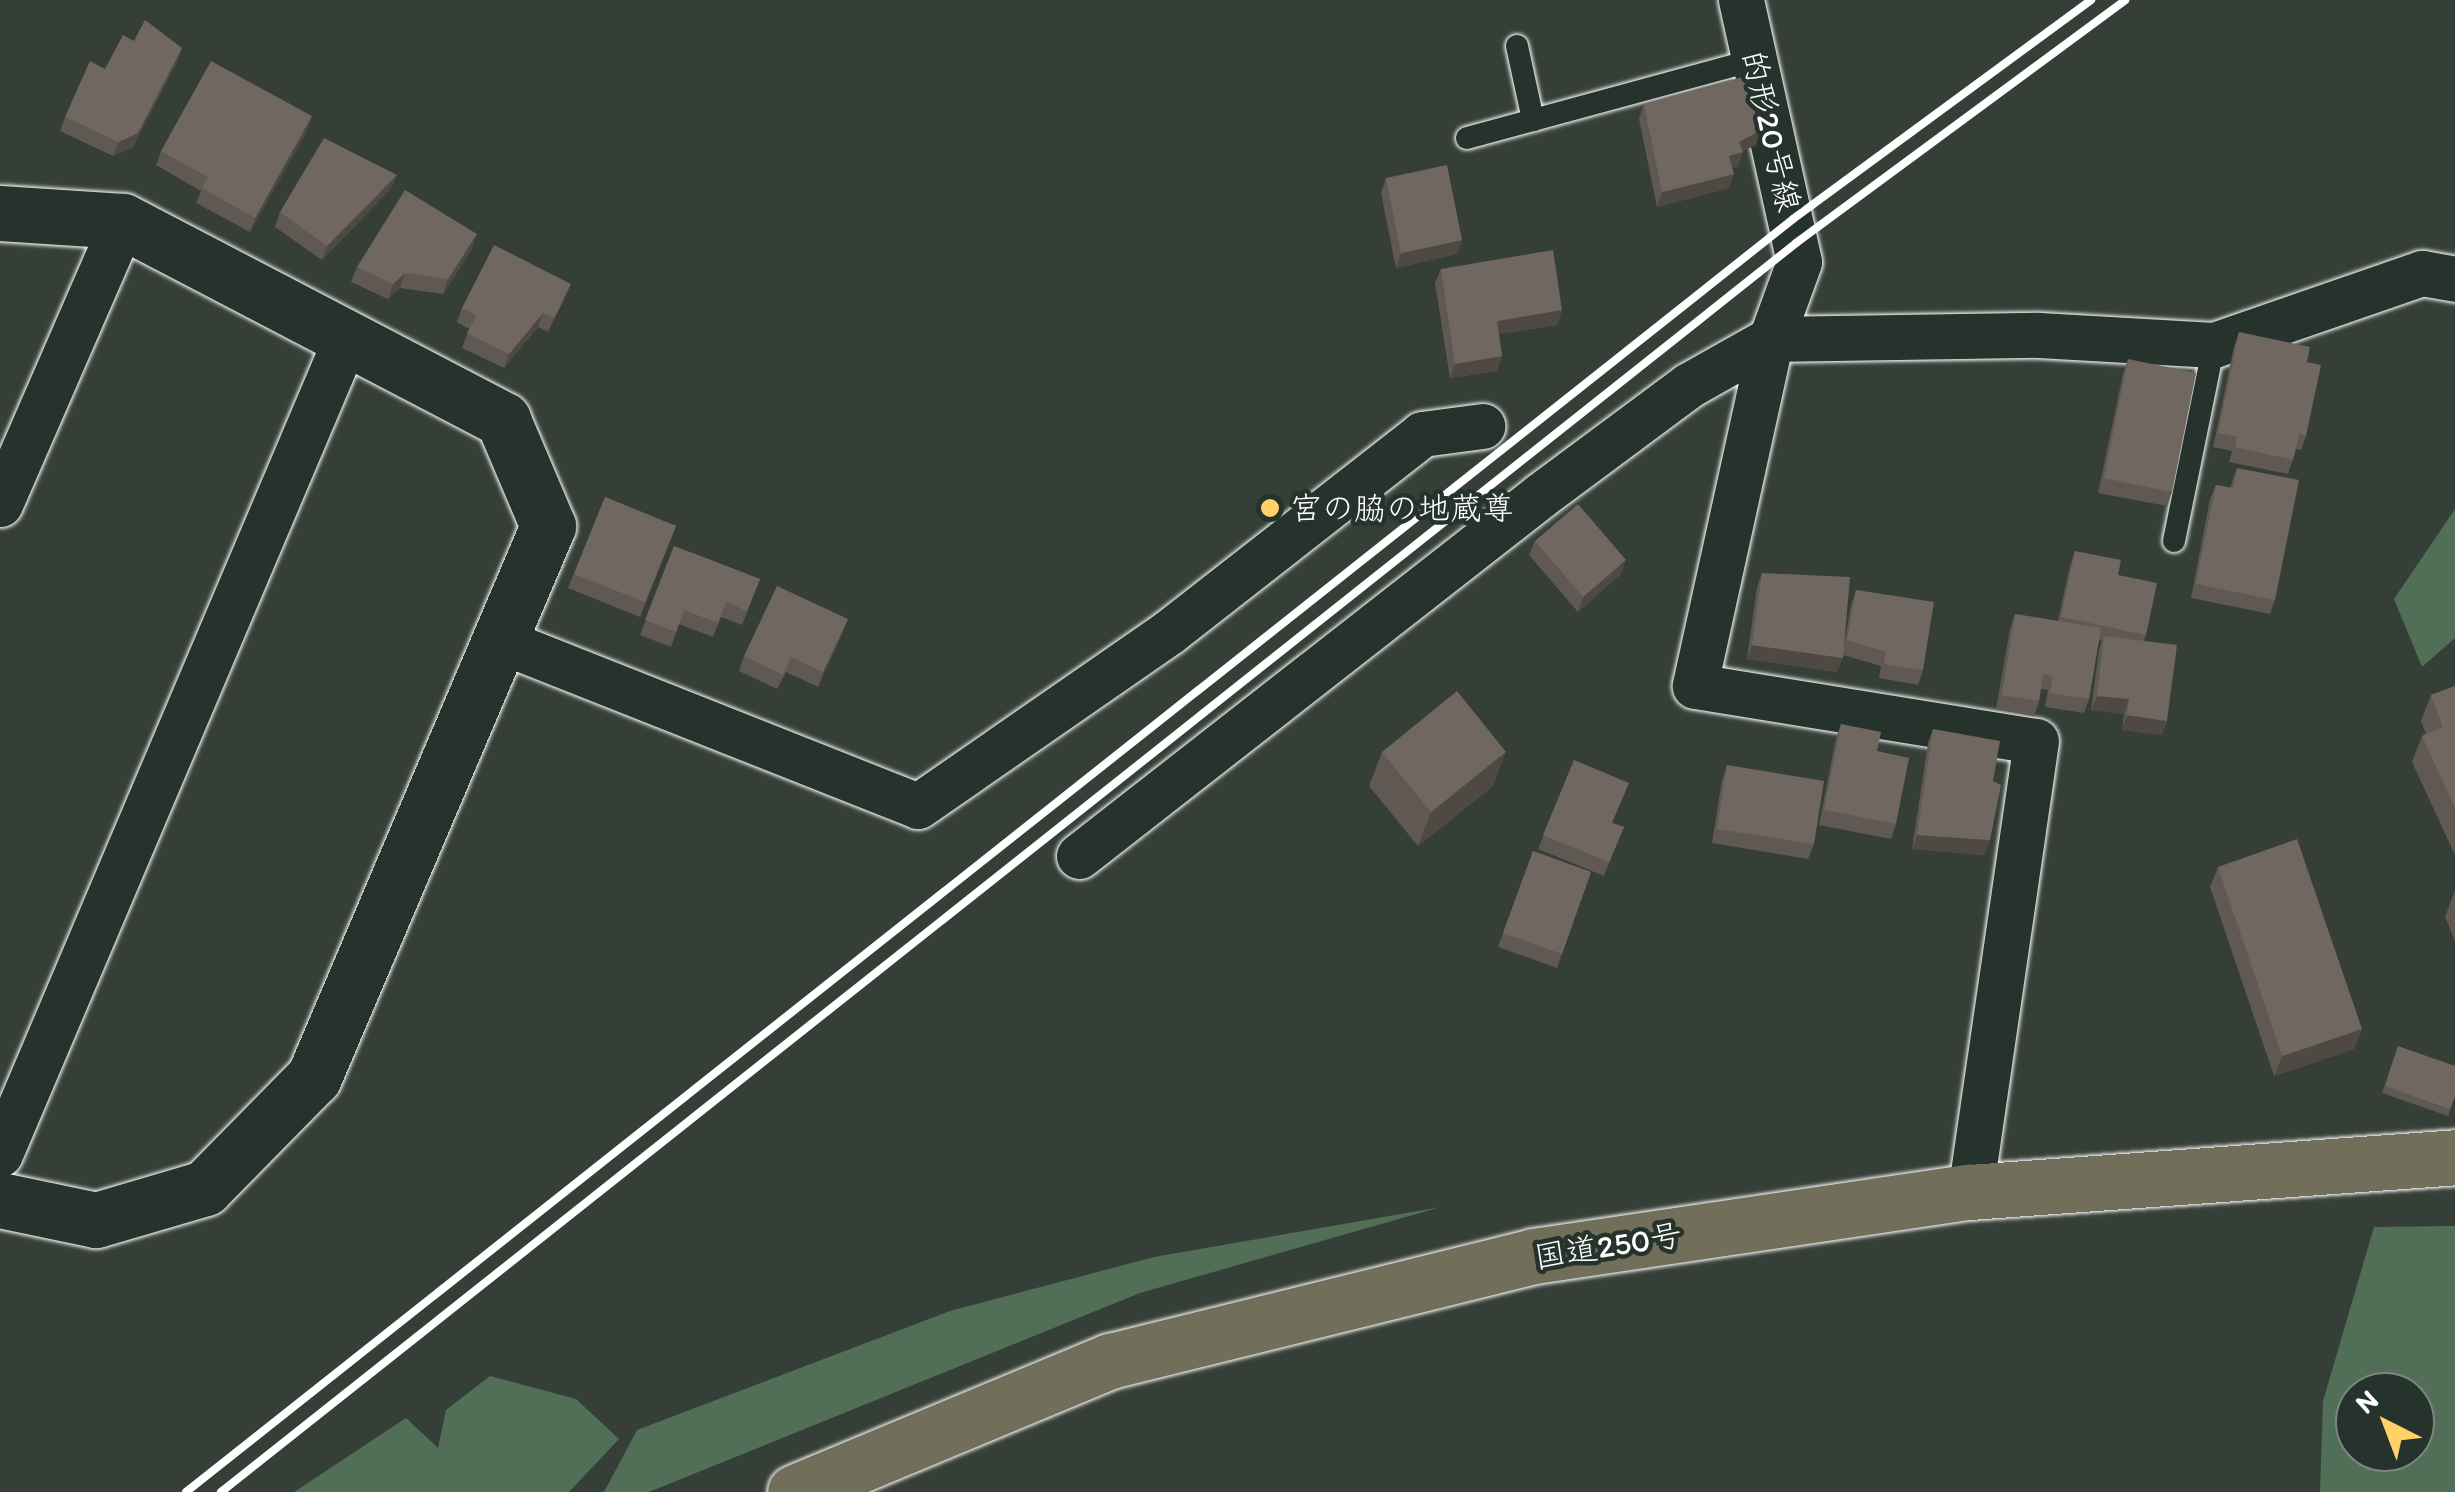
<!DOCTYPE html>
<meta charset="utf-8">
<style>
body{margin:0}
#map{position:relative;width:2455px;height:1492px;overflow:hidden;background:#353e37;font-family:Itim,"Klee One",sans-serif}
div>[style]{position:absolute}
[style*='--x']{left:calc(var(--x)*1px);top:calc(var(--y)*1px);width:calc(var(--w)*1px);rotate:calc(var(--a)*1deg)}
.green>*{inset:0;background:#516f57}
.roads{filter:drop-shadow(0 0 2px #fff) drop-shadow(0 0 2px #fff)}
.service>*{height:22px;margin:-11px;padding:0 11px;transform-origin:11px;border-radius:11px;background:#26332d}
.minor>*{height:45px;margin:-22.5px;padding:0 22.5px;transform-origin:22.5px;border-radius:22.5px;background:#26332d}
.tertiary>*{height:55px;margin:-27.5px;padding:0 27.5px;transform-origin:27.5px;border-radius:27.5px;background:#26332d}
.trunk>*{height:55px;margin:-27.5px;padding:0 27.5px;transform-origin:27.5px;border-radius:27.5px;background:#716e59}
.rail>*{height:8px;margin:-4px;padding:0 4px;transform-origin:4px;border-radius:4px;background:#fff}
.wall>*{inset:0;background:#605953}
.shaded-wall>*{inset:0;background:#4e4943}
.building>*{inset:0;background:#706860}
.dots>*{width:28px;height:28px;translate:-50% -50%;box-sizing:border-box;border:5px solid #26332d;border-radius:50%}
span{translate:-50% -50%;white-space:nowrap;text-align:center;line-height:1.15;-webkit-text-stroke:9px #26332d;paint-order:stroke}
.street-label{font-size:32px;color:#fff}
.poi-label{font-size:32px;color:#fff}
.left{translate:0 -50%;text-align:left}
.north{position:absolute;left:2335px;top:1372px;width:100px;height:100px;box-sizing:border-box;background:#26332d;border:2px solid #7d8581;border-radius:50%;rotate:318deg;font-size:28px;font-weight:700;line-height:40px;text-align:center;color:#fff}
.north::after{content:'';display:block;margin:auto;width:35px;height:45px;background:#ffd166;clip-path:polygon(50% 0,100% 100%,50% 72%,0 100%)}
</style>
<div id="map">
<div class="green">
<i style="clip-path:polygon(2455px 509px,2455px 638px,2422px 667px,2394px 599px)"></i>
<i style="clip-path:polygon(1441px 1207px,1140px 1293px,649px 1492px,604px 1492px,637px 1430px,950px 1311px,1154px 1257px)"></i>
<i style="clip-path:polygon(evenodd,2455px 1226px,2455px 1492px,2320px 1492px,2323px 1401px,2374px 1227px,2455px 1226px,2355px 1392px,2415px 1392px,2415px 1452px,2355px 1452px,2355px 1392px)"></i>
<i style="clip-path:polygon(490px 1376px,576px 1399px,619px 1439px,569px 1492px,294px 1492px,406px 1418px,438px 1448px,446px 1410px)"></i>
</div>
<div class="roads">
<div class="service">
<i style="--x:1517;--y:46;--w:76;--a:77.8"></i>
<i style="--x:1467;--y:138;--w:298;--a:-15.2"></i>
<i style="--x:2174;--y:541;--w:200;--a:-78.5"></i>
</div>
<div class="minor">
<i style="--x:1741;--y:0;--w:268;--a:77.5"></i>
<i style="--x:1799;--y:262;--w:82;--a:110"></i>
<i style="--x:1771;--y:339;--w:355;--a:102.4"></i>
<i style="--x:1695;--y:686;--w:345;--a:9.2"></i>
<i style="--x:2036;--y:741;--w:456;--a:98.3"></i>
<i style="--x:0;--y:504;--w:309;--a:-66.5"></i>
<i style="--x:504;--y:642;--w:445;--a:21.6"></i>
<i style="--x:918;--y:806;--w:305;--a:-34.7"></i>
<i style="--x:1169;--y:632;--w:321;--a:-38"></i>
<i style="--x:1422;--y:434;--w:61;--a:-7.6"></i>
<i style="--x:1079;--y:856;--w:586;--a:-38"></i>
<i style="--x:1541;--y:495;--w:184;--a:-36.6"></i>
<i style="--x:1689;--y:385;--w:94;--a:-29.3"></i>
<i style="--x:1771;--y:339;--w:268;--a:-0.9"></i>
<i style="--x:2039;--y:335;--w:175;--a:3.3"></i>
<i style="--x:2214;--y:345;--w:220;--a:-19.1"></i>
<i style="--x:2422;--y:273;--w:34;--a:10"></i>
<i style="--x:0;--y:1154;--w:886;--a:-67.02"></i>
</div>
<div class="tertiary">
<i style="--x:0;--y:213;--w:123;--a:3.7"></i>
<i style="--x:123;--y:221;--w:429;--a:27.6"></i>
<i style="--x:503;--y:420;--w:115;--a:67"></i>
<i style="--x:548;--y:526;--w:599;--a:113.01"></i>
<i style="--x:314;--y:1077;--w:156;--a:134.5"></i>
<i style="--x:205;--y:1188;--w:114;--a:163.6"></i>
<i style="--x:96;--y:1220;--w:98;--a:-168.2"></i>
</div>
<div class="trunk">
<i style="--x:795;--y:1492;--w:341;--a:-22.6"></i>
<i style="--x:1110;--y:1361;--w:437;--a:-13.9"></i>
<i style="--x:1534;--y:1256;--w:441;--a:-8.4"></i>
<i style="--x:1970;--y:1192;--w:486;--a:-4.1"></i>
</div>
</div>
<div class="rail">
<i style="--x:186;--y:1492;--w:2050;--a:-38.38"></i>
<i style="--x:1793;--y:219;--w:370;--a:-36.3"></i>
<i style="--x:221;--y:1492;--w:2010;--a:-38.41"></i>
<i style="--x:1796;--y:243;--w:409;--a:-36.4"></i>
</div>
<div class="wall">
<i style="clip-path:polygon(134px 41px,182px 48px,177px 62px,133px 147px,113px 156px,60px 131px,65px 117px,105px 69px)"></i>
<i style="clip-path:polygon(1644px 104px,1761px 130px,1756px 145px,1743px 151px,1738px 167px,1732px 168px,1734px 174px,1729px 188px,1657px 207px,1639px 119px)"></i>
<i style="clip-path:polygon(307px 131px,250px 232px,196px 203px,201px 191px,156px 165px,161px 151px)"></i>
<i style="clip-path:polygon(1386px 178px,1462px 240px,1457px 254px,1396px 268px,1381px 193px)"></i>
<i style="clip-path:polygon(391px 189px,322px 260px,275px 227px,280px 212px)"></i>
<i style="clip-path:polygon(472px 249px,443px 294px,400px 288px,388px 299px,351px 282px,357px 267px)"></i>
<i style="clip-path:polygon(1441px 269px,1562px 310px,1557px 325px,1499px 334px,1502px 356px,1497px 371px,1450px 378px,1435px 283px)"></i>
<i style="clip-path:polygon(565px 298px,548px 332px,538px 327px,504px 368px,462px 348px,469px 329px,457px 322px,462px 308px)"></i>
<i style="clip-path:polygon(2239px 332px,2307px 362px,2306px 436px,2301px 450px,2296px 449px,2288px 474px,2229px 462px,2232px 451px,2213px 447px,2234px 347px)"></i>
<i style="clip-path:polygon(2128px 359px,2172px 492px,2167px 506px,2098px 493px,2123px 374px)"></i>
<i style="clip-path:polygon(2237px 468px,2275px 600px,2270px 614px,2191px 598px,2210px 499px,2216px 485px,2230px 488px)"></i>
<i style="clip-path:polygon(605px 497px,676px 526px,640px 617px,568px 588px)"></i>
<i style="clip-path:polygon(1535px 541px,1621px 574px,1578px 612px,1529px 555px)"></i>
<i style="clip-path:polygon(674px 546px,760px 579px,742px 625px,721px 617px,713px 637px,679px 624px,671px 647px,640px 635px)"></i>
<i style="clip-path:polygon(2075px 551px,2118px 575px,2146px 635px,2144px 641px,2167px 721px,2162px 735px,2122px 730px,2124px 714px,2091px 710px,2099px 650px,2102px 641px,2099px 640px,2089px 699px,2084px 713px,2045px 707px,2048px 690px,2041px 689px,2039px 701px,2034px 716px,1996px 709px,2010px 629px,2015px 614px,2058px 621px,2070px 566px)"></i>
<i style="clip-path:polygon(1762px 573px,1844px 646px,1851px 605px,1856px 590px,1923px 670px,1918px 685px,1879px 678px,1881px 666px,1843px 655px,1837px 672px,1747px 659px,1757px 587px)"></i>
<i style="clip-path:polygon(848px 619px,818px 687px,786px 672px,777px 689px,739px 671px,744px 656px)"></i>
<i style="clip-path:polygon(2455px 686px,2455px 855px,2412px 762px,2422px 736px,2426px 734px,2421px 721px,2431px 695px)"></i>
<i style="clip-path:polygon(1841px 724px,1877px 751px,1896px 824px,1891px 839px,1819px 825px,1836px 738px)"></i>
<i style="clip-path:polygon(1933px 729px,1993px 781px,1990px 840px,1984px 855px,1912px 849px,1928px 743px)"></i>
<i style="clip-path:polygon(1382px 752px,1493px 786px,1418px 846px,1369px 786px)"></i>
<i style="clip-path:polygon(1574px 760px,1613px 823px,1624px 827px,1604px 876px,1538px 849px)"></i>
<i style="clip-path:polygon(1727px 765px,1814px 844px,1808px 859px,1712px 843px,1722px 780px)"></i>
<i style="clip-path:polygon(1533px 851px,1591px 872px,1557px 968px,1498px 947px)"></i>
<i style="clip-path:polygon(2218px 867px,2362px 1029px,2354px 1049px,2274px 1076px,2210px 887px)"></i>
<i style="clip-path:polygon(2455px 890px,2455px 941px,2445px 917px)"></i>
<i style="clip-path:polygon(2398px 1046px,2455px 1096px,2448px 1116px,2382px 1093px)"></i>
</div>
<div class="shaded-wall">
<i style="clip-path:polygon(182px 48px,177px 62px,133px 147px,113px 156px,119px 142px)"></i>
<i style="clip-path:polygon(312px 116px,307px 131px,250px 232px,255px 218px)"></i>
<i style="clip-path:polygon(1761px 130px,1756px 145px,1739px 153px,1743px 152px,1738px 167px,1723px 170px,1729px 156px,1739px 142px)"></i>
<i style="clip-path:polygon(1734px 174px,1729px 188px,1657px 207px,1662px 192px)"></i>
<i style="clip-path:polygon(397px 175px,391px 189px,322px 260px,327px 246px)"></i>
<i style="clip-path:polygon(477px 234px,472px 249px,443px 294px,448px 279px)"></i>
<i style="clip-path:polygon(1462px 240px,1457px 254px,1396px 268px,1401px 253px)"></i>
<i style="clip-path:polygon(405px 273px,400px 288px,388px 299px,393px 284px)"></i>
<i style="clip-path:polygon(571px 284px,565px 298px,548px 332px,554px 318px)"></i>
<i style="clip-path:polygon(1562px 310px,1557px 325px,1492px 335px,1497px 321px)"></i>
<i style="clip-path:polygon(543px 313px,538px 327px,504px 368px,509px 354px)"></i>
<i style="clip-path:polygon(1502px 356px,1497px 371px,1450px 378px,1455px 364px)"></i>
<i style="clip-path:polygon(1626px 560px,1621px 574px,1578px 612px,1583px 597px)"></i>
<i style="clip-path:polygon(848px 619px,843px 633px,818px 687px,823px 672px)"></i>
<i style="clip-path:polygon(1752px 645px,1843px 658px,1837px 672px,1747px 659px)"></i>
<i style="clip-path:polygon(2097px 696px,2129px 699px,2124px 714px,2091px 710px)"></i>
<i style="clip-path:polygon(2127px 715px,2167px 721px,2162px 735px,2122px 730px)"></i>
<i style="clip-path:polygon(1506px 752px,1493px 786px,1418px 846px,1431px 812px)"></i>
<i style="clip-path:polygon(1917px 835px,1990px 840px,1984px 855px,1912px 849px)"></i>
<i style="clip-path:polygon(2362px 1029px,2354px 1049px,2274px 1076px,2282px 1056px)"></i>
</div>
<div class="building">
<i style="clip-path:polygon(145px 20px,182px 48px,138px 133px,119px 142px,65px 117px,90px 61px,105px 69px,123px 35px,134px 41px)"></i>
<i style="clip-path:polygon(211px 61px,312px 116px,255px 218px,202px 188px,208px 177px,161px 151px)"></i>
<i style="clip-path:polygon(1746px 76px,1761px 130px,1739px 142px,1743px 152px,1729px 156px,1734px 174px,1662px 192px,1644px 104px)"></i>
<i style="clip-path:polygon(324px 138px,397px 175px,327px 246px,280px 212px)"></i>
<i style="clip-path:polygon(1447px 165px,1462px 240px,1401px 253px,1386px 178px)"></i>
<i style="clip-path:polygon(405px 190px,477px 234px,448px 279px,405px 273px,393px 284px,357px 267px)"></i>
<i style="clip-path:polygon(494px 245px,571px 284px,554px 318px,543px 313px,509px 354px,467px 333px,477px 315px,462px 308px)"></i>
<i style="clip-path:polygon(1553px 250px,1562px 310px,1497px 321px,1502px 356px,1455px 364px,1441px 269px)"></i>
<i style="clip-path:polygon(2239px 332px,2310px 347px,2307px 362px,2321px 365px,2306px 436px,2299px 434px,2293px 460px,2235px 447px,2237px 437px,2218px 433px)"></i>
<i style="clip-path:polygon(2128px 359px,2196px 373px,2172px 492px,2104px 478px)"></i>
<i style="clip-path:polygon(2237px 468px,2299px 480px,2275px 600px,2196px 584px,2216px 485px,2233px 488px)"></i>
<i style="clip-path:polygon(605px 497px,676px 526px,645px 602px,574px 574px)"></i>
<i style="clip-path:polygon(1578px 504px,1626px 560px,1583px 597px,1535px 541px)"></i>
<i style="clip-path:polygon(674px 546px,760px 579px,747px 611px,726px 602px,718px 623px,684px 610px,676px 632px,645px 620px)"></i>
<i style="clip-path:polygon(2075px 551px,2121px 560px,2118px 575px,2157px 583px,2146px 635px,2061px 617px)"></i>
<i style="clip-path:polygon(1762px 573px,1850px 577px,1843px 658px,1752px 645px)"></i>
<i style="clip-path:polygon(777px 586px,848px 619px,823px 672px,791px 657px,783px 675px,744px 656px)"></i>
<i style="clip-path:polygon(1856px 590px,1934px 602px,1923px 670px,1884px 664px,1886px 652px,1847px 640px)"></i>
<i style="clip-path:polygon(2015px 614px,2101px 628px,2089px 699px,2050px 693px,2053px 676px,2043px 674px,2039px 701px,2002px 695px)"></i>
<i style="clip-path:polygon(2104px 636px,2177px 645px,2167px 721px,2127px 715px,2129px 699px,2097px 696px)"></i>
<i style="clip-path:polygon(2455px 686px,2455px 808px,2422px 736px,2443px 727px,2431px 695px)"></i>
<i style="clip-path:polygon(1457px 691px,1506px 752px,1431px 812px,1382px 752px)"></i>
<i style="clip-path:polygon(1841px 724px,1881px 732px,1877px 751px,1909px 758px,1896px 824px,1824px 810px)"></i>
<i style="clip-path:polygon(1933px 729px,2000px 741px,1993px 781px,2001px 785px,1990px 840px,1917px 835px)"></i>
<i style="clip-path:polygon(1574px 760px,1629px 783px,1612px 823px,1624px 827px,1609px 862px,1543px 835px)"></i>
<i style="clip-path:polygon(1727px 765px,1824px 781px,1814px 844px,1717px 829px)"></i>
<i style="clip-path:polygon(2297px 839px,2362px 1029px,2282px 1056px,2218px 867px)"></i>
<i style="clip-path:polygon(1533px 851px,1591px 872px,1562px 954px,1503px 933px)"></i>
<i style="clip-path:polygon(2398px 1046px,2455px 1066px,2455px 1096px,2450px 1109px,2385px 1086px)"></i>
</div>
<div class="dots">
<i style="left:1270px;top:508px;background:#ffd166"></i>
</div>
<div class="street-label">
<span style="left:1771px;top:131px;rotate:77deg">的形20号線</span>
<span style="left:1608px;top:1246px;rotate:-9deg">国道250号</span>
</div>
<div class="poi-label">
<span class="left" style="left:1290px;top:508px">宮の脇の地蔵尊</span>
</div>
<div class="north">N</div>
</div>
